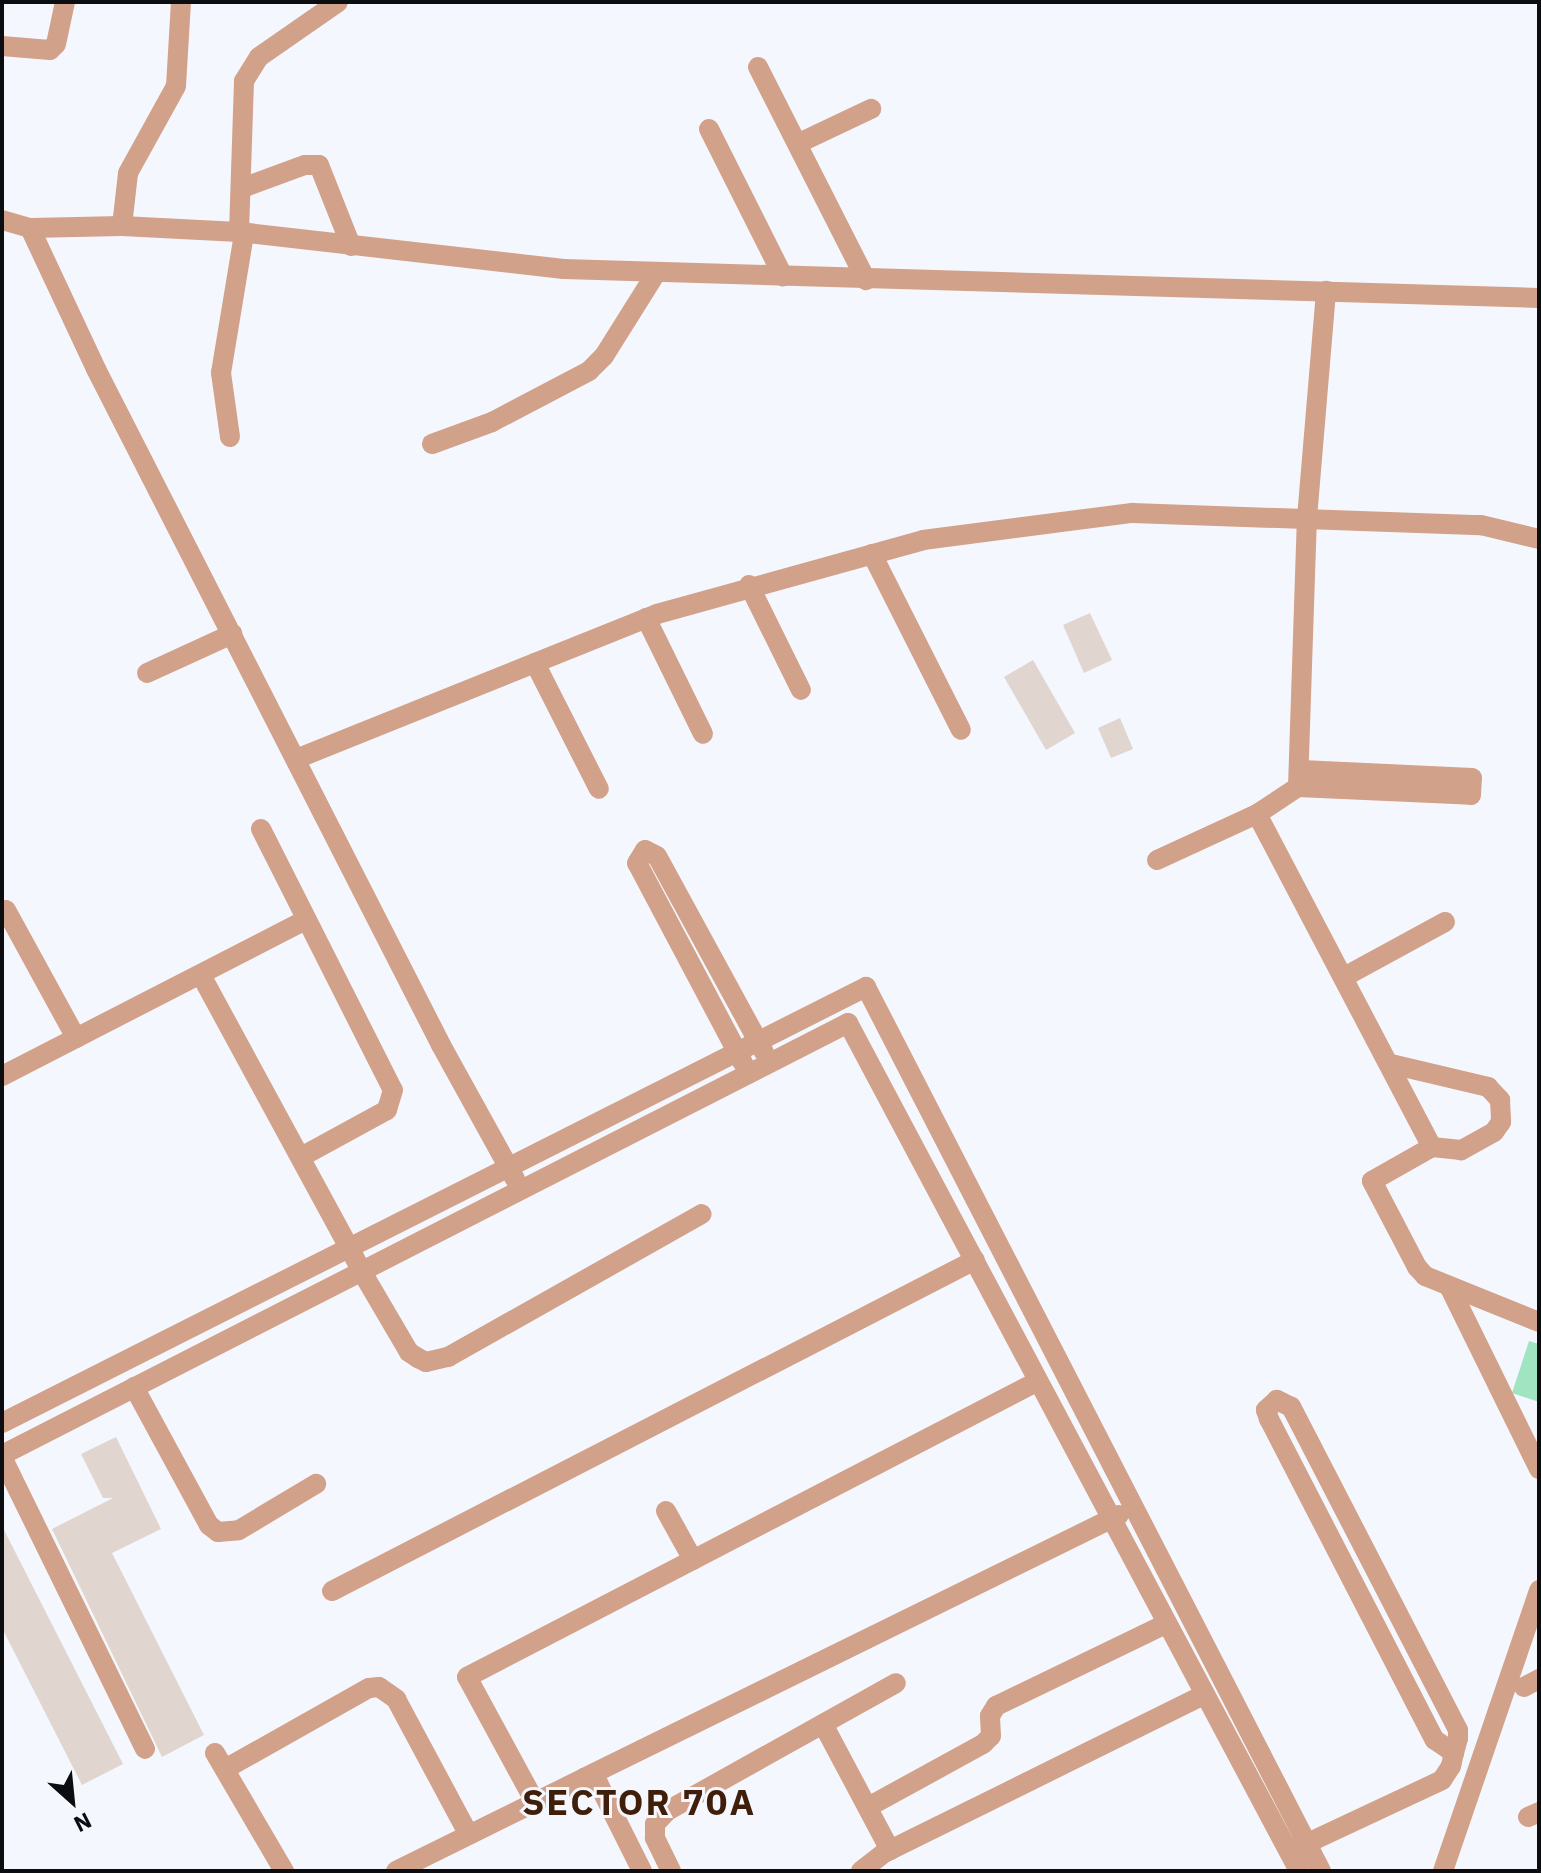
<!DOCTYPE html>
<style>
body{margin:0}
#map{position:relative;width:1541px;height:1873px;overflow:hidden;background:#f5f7fe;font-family:"IBM Plex Sans",sans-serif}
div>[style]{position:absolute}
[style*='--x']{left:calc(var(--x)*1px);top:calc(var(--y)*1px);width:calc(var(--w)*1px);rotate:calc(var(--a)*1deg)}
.green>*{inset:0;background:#a1e4c2}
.building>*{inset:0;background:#e1d5cf}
.minor>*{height:20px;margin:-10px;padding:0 10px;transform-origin:10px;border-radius:10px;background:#d2a189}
span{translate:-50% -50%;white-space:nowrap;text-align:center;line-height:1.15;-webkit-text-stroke:6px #f5f7fe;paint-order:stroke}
.district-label{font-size:36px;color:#401f0a;font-weight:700;letter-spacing:2px}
.frame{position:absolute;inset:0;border:4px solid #0c0d10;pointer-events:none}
.north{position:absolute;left:32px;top:1761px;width:80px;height:80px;-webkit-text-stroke:6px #f5f7fe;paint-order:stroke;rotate:153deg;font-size:22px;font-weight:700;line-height:32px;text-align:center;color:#0c0d10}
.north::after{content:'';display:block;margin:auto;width:28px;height:36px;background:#0c0d10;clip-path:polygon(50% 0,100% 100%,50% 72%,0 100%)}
</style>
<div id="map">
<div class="green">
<i style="clip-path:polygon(1529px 1341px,1539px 1344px,1539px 1402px,1512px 1393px)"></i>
</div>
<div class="building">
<i style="clip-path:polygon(1090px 613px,1112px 660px,1084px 673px,1063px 625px)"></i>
<i style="clip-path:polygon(1033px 660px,1075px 733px,1046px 750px,1004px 677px)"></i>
<i style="clip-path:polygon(1120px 718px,1133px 749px,1111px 758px,1098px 728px)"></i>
<i style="clip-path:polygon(116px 1437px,161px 1529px,112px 1553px,204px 1735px,162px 1757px,52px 1529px,113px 1498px,103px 1498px,81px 1454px)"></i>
<i style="clip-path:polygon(2px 1526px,123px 1764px,82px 1785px,2px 1628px)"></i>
</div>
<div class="minor">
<i style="--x:2;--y:46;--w:48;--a:4.8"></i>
<i style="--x:50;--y:50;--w:8;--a:-45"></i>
<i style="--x:56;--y:44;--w:43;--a:-77.9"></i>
<i style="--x:758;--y:67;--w:239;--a:63.1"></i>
<i style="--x:709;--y:129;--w:165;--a:63.3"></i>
<i style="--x:799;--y:143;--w:80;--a:-25.3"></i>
<i style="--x:242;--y:188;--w:67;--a:-20.1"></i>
<i style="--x:305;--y:165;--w:14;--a:0"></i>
<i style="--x:319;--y:165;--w:87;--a:68.4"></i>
<i style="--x:2;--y:220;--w:29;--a:16"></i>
<i style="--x:30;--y:228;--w:92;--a:-1.2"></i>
<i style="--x:122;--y:226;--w:117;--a:2.9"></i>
<i style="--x:239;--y:232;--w:327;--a:6.5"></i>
<i style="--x:564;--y:269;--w:975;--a:1.7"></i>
<i style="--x:122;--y:226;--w:53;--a:-83.5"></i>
<i style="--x:128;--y:173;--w:99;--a:-61.1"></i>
<i style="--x:176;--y:86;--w:84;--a:-86.6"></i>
<i style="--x:30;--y:228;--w:156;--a:64.9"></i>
<i style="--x:96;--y:369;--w:759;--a:62.96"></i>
<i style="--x:441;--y:1045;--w:153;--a:61.1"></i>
<i style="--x:239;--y:232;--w:151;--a:-88.1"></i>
<i style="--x:244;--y:81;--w:28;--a:-58"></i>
<i style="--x:259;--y:57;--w:96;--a:-34.8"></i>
<i style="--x:230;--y:437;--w:65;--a:-98"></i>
<i style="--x:221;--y:373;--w:141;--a:-80.6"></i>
<i style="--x:432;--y:444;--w:64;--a:-20.1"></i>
<i style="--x:492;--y:422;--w:110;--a:-27.7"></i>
<i style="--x:589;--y:371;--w:21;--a:-45"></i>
<i style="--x:604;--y:356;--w:98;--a:-57.9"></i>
<i style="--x:872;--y:554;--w:197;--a:63.2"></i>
<i style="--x:749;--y:585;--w:117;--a:63.7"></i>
<i style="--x:646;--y:618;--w:129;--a:63.8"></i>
<i style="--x:535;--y:663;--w:141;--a:63.1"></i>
<i style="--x:147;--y:673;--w:94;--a:-24.6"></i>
<i style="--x:296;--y:759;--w:389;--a:-21.9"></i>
<i style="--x:657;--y:614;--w:276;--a:-15.5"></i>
<i style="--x:923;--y:540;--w:211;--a:-7.4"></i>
<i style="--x:1132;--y:513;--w:349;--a:2"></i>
<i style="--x:1481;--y:525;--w:60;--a:13.6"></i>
<i style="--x:1298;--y:787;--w:173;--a:2.6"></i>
<i style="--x:1471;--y:795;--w:17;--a:-87"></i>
<i style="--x:1472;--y:778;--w:171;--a:-177.3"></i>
<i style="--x:1257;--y:814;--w:376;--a:62.3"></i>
<i style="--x:1432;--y:1147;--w:69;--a:150.5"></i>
<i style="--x:1372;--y:1181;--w:97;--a:62.4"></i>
<i style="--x:1417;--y:1267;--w:12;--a:48"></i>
<i style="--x:1425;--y:1276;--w:123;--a:22"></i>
<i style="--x:261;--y:829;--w:292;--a:63.2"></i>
<i style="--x:393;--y:1090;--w:21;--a:107"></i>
<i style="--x:387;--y:1110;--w:96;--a:151.3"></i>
<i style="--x:1157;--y:860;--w:110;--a:-24.7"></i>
<i style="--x:1257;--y:814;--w:49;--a:-33.4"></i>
<i style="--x:1298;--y:787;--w:269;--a:-88.1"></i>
<i style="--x:1307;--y:518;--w:228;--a:-85.2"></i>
<i style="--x:2;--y:912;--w:4;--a:-27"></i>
<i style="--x:6;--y:910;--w:146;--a:61.3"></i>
<i style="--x:201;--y:975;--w:338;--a:61.5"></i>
<i style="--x:362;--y:1272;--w:93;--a:59.6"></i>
<i style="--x:409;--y:1352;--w:11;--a:34"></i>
<i style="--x:418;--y:1358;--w:9;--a:27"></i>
<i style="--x:426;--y:1362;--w:23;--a:-13"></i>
<i style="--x:448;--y:1357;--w:291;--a:-29.4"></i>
<i style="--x:1344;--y:977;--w:115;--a:-28.6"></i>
<i style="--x:743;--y:1063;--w:226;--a:-117.9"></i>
<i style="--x:637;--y:863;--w:15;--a:-58"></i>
<i style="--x:645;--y:850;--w:13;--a:27"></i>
<i style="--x:657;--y:856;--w:223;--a:61.4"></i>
<i style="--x:1391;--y:1064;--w:100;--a:13.3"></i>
<i style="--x:1488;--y:1087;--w:18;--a:47"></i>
<i style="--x:1500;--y:1100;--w:22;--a:87"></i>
<i style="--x:1501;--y:1122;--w:12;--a:125"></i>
<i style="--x:1494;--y:1132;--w:38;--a:151"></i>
<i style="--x:1461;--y:1150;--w:29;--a:-174"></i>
<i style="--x:2;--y:1076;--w:342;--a:-27.2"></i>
<i style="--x:1449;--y:1286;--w:204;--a:63.8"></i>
<i style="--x:134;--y:1387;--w:157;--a:61.5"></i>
<i style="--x:209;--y:1525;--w:11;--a:38"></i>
<i style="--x:218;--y:1532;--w:21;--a:-5"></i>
<i style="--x:239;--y:1530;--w:90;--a:-30.9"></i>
<i style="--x:2;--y:1423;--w:968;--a:-26.78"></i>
<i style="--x:866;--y:987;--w:994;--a:62.76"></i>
<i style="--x:2;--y:1455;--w:950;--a:-27.05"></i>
<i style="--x:848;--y:1023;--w:960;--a:61.99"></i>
<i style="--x:2;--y:1457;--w:325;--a:63.9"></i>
<i style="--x:666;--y:1511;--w:56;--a:61.1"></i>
<i style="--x:332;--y:1591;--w:723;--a:-27.24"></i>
<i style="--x:1524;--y:1687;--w:17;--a:-28"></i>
<i style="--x:823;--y:1724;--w:143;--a:62"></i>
<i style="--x:215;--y:1753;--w:137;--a:59.7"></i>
<i style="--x:225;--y:1769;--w:165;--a:-29.4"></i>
<i style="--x:369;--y:1688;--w:10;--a:-6"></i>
<i style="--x:379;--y:1687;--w:21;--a:35"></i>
<i style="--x:396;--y:1699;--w:152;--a:61.8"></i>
<i style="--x:584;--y:1778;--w:596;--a:-26.18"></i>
<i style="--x:535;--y:1802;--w:142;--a:-118.5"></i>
<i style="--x:467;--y:1677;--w:643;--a:-27.4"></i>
<i style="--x:868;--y:1807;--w:131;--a:-28.7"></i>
<i style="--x:983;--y:1744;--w:11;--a:-45"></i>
<i style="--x:991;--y:1736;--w:20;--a:-93"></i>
<i style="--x:990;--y:1716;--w:12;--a:-59"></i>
<i style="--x:996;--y:1706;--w:189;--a:-25.8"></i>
<i style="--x:1528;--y:1817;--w:12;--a:-24"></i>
<i style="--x:1297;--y:1848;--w:160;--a:-25.1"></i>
<i style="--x:1442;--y:1780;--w:17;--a:-57"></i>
<i style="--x:1451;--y:1766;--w:13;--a:-77"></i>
<i style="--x:1454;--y:1753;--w:16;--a:-75"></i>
<i style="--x:1458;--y:1738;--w:8;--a:-90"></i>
<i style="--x:1458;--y:1730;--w:364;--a:-117.3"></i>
<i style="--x:1291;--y:1407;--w:16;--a:-153"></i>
<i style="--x:1277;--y:1400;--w:15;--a:138"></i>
<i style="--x:1266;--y:1410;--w:9;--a:72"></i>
<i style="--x:1269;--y:1419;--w:361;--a:62.7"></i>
<i style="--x:1435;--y:1740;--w:23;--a:34"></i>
<i style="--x:396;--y:1871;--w:210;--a:-26.3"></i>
<i style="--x:584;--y:1778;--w:15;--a:20"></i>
<i style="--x:598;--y:1783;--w:98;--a:63.4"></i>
<i style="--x:671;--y:1871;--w:37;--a:-116"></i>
<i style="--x:655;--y:1838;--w:14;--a:-90"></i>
<i style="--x:655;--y:1824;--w:18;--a:-47"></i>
<i style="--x:667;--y:1811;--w:262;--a:-29.2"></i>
<i style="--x:861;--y:1871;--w:29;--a:-38"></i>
<i style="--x:884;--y:1853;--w:357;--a:-26.3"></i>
<i style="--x:1443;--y:1871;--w:297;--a:-71.1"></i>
</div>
<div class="district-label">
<span style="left:639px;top:1802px">SECTOR 70A</span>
</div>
<div class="frame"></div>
<div class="north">N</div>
</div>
